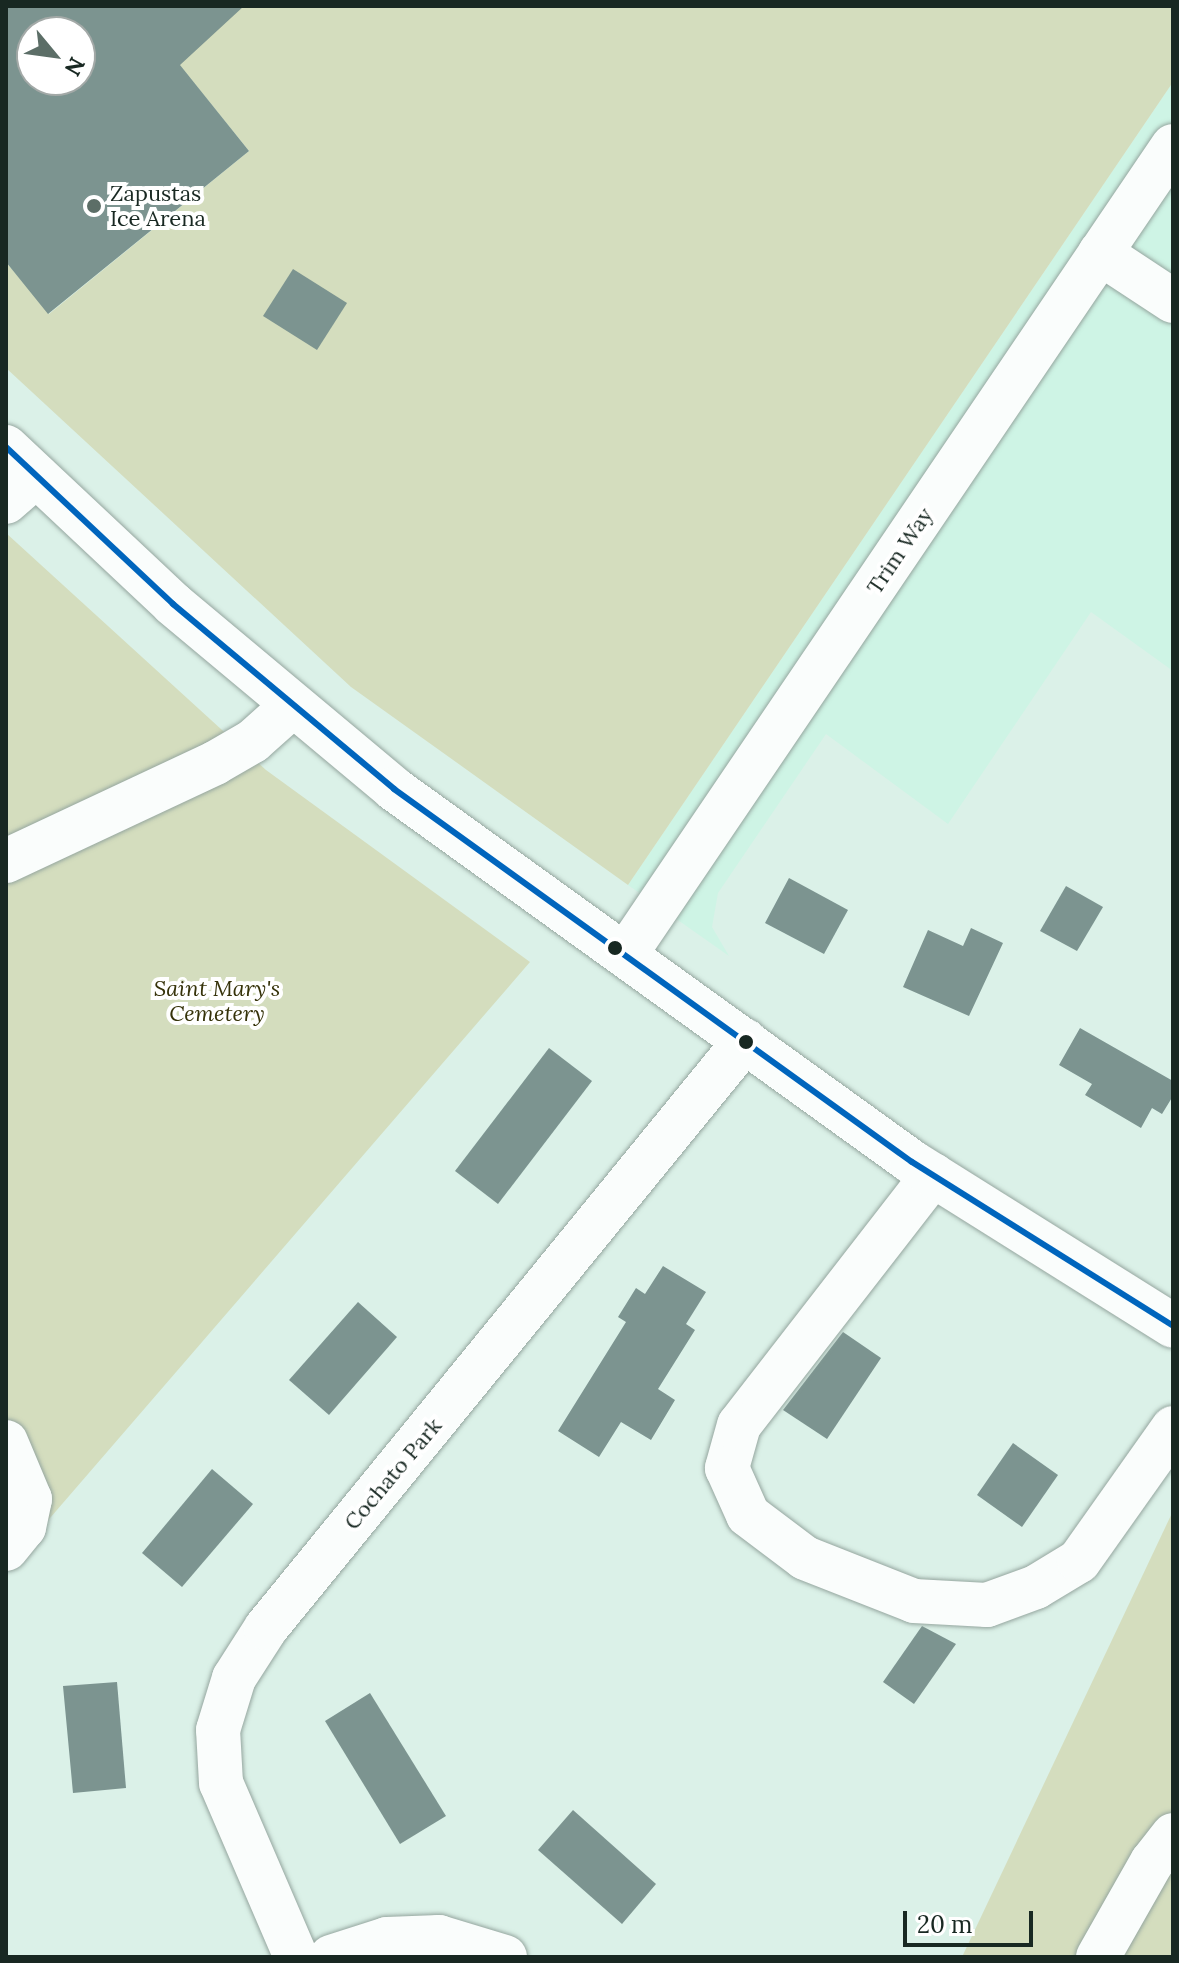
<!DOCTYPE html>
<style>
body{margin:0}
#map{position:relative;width:1179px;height:1963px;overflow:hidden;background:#dbf1e8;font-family:Lora,serif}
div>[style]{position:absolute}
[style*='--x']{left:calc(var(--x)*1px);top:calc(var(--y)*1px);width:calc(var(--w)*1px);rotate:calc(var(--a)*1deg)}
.built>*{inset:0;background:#cef4e5}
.green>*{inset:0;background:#d4ddbe}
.building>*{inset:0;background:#7c9490}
.roads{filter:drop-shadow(0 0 2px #95a69f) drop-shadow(0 0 2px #95a69f)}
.minor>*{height:44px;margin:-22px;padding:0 22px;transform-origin:22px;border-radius:22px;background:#fafdfc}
.major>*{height:44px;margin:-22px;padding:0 22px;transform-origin:22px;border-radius:22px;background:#fafdfc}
.bus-1>*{height:6px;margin:-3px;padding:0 3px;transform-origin:3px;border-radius:3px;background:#0065bd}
.dots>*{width:22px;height:22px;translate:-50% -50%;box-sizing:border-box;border:4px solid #fff;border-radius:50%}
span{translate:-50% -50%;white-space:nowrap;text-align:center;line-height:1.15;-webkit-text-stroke:8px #fff;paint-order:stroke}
.poi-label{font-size:22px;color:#182822}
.left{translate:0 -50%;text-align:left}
.street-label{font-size:22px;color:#182822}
.park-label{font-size:22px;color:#353209;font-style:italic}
.frame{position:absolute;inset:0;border:8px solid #182822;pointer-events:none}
.north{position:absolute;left:16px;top:16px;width:80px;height:80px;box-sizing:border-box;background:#fff;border:2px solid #a3a9a7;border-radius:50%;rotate:119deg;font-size:22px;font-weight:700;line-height:32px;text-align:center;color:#182822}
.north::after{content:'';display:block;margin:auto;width:28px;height:36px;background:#5c6e67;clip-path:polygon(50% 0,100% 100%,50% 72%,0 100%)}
.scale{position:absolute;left:903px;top:1911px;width:130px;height:36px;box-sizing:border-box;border:4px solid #182822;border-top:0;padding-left:10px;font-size:24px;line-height:28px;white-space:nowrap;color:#182822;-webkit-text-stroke:6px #fff;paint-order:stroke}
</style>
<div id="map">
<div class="built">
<i style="clip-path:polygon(1173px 82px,1173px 671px,1091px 612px,948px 824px,826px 734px,718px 893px,712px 927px,729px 956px,628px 885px)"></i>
</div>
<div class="green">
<i style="clip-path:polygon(132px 6px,1173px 6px,1173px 82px,628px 885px,351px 687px,6px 368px,6px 262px,49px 314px,249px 151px)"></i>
<i style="clip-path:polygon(6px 533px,266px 770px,530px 962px,6px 1569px)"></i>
<i style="clip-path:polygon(1173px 1511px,1173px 1957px,962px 1957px)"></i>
</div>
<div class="building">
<i style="clip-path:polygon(evenodd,6px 6px,244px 6px,180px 65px,249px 151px,48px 314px,6px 262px,6px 6px,32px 32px,80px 32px,80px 80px,32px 80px,32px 32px)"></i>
<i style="clip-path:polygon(293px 269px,347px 303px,317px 350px,263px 316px)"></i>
<i style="clip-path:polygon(789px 878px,848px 910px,824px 954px,765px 923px)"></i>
<i style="clip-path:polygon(1066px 886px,1103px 907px,1077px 951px,1040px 931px)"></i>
<i style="clip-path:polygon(971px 928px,1003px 943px,969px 1016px,903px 987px,928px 930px,963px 946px)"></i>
<i style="clip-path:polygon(1080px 1028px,1173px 1081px,1173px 1096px,1162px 1114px,1152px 1108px,1141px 1128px,1085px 1095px,1092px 1084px,1059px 1065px)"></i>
<i style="clip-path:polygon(549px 1048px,592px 1081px,498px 1204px,455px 1171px)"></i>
<i style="clip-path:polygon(663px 1266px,706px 1292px,686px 1324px,695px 1330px,658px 1389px,675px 1400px,651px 1440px,621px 1422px,599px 1457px,558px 1431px,626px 1322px,618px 1317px,636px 1288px,645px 1294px)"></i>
<i style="clip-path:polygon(358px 1302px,397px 1337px,329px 1415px,289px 1380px)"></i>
<i style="clip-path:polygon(843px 1332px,881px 1358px,827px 1439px,783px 1410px)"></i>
<i style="clip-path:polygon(1013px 1443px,1058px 1475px,1022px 1527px,977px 1495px)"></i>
<i style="clip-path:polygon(212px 1469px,253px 1504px,182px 1587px,142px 1553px)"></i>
<i style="clip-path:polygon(922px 1626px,956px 1644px,914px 1704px,883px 1682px)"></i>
<i style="clip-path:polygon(117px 1682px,126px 1788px,73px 1793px,63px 1686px)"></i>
<i style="clip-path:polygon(370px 1693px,446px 1816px,400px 1844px,325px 1721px)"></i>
<i style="clip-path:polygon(573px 1810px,656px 1884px,622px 1924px,538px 1850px)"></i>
</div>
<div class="roads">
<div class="minor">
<i style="--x:1100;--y:253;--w:87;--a:33.3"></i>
<i style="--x:6;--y:502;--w:40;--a:-41"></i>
<i style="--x:6;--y:861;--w:231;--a:-25.1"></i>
<i style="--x:215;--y:763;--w:44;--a:-30.1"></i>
<i style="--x:253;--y:741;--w:52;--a:-41.9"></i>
<i style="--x:625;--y:955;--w:977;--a:-55.89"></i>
<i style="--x:933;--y:1175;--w:316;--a:127.8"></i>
<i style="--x:739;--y:1425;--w:45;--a:105.6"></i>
<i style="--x:727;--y:1468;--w:51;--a:65.9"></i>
<i style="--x:748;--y:1515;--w:71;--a:37"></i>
<i style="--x:805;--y:1558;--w:117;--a:21.5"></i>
<i style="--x:914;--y:1601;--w:73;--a:3.1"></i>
<i style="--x:987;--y:1605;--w:52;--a:-20.2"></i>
<i style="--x:1036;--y:1587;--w:50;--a:-31.2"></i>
<i style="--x:1079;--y:1561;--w:163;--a:-54.7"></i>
<i style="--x:6;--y:1442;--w:62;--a:67.2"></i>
<i style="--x:30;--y:1499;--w:29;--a:102"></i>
<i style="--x:24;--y:1527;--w:28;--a:129"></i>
<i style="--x:296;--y:1957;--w:189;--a:-113.3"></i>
<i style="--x:221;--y:1783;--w:53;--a:-93.2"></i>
<i style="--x:218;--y:1730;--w:54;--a:-72.9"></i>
<i style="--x:234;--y:1678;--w:59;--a:-57.4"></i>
<i style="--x:266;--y:1628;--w:758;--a:-50.79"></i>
<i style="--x:331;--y:1957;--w:59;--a:-17.8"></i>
<i style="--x:387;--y:1939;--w:52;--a:-2.2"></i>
<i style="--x:439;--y:1937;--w:69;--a:16.9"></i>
<i style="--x:1098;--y:1957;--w:109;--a:-60.4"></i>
<i style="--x:1152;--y:1862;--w:34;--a:-52"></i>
</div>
<div class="major">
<i style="--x:6;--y:447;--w:229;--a:43.2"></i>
<i style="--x:173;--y:604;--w:288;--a:39.9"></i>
<i style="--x:394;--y:789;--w:638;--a:35.76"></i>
<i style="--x:912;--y:1162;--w:308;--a:32.1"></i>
</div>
</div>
<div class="bus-1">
<i style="--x:6;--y:447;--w:229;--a:43.2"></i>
<i style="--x:173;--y:604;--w:288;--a:39.9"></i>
<i style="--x:394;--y:789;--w:638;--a:35.76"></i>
<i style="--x:912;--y:1162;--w:308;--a:32.1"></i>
</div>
<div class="dots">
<i style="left:94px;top:206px;background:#5c6e67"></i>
<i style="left:615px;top:948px;background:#182822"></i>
<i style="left:746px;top:1042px;background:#182822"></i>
</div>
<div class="poi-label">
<span class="left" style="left:110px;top:206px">Zapustas<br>Ice Arena</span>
</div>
<div class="street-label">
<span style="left:900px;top:551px;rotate:-56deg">Trim Way</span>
<span style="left:393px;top:1474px;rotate:-50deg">Cochato Park</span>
</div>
<div class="park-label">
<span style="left:217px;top:1001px">Saint Mary's<br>Cemetery</span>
</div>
<div class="frame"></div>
<div class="north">N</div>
<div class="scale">20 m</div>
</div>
